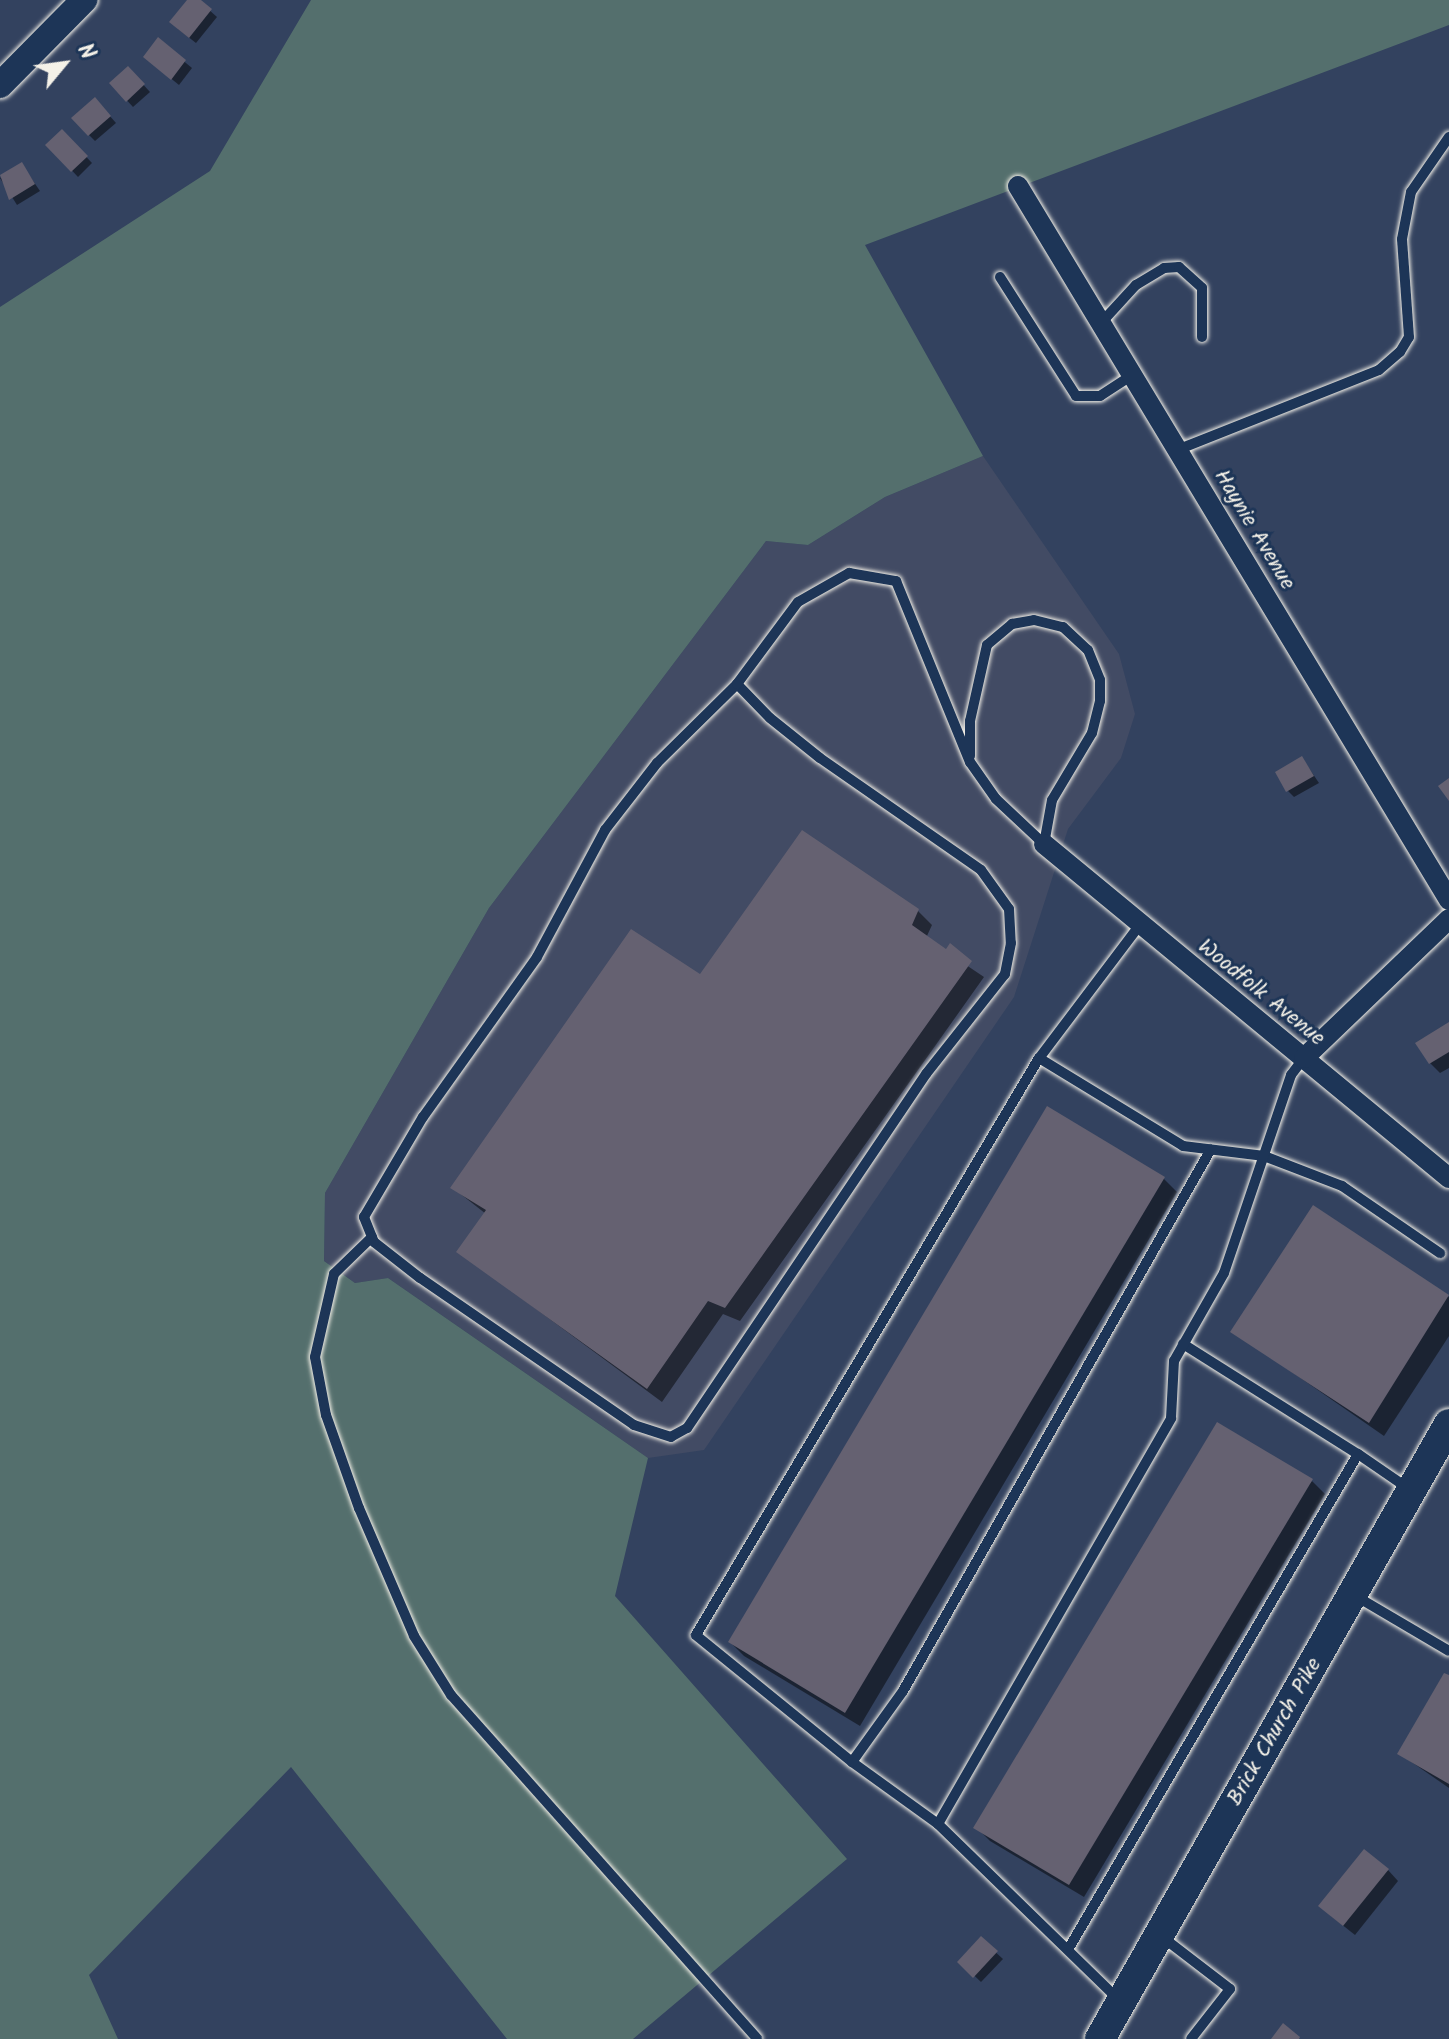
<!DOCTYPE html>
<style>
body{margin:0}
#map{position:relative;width:1449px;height:2039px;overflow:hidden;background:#33425f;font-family:Kalam,sans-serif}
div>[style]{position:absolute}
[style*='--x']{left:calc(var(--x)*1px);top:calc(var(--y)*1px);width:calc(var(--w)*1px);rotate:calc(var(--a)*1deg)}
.built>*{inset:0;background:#424b64}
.green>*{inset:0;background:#546f6d}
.shadow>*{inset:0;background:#0007}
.building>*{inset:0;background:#656171}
.roads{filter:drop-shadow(0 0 2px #f4f1e8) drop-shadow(0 0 2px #f4f1e8)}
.service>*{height:10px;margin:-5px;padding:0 5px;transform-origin:5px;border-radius:5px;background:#1d3557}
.minor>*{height:20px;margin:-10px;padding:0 10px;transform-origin:10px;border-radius:10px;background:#1d3557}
.tertiary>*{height:26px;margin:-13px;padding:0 13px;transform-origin:13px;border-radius:13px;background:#1d3557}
.secondary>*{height:30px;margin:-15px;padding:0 15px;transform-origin:15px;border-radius:15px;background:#1d3557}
span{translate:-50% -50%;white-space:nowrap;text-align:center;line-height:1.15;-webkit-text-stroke:6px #1d3557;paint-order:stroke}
.street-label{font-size:22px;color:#f4f1e8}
.north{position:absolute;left:24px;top:24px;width:80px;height:80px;-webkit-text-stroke:6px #1d3557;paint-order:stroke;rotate:61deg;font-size:22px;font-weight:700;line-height:32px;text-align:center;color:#f4f1e8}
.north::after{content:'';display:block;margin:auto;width:28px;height:36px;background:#f4f1e8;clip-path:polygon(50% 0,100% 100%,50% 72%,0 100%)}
</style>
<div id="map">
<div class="built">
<i style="clip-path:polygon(983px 456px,1119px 654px,1135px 714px,1121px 758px,1068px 829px,1014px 997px,704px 1450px,648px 1458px,388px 1278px,355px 1283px,324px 1261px,325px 1193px,489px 908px,766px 541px,808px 545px,885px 497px)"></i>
</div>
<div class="green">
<i style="clip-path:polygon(311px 0,1449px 0,1449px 25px,865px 245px,983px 456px,885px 497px,808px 545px,766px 541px,489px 908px,325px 1193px,324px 1261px,355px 1283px,388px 1278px,648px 1458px,615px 1596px,847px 1859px,633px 2039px,507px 2039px,291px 1767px,89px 1975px,118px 2039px,0 2039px,0 307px,210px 171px)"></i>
</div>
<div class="shadow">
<i style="clip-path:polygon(190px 0,198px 0,217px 17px,196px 43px,178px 29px)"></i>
<i style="clip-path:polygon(158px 40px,192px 68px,179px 85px,152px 63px)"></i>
<i style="clip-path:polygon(128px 68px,150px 92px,133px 107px,111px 83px)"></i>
<i style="clip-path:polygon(101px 106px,116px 123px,95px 141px,89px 135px)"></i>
<i style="clip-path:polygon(62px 131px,92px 163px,78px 177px,48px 145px)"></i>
<i style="clip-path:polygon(22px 165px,40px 191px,17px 205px,0 178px)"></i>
<i style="clip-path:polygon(1302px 758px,1319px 783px,1294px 797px,1288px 791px)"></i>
<i style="clip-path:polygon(918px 911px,932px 925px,926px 938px,984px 977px,740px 1321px,723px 1314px,662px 1402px,459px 1252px,486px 1214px,453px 1188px,700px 977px)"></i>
<i style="clip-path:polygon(1449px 1025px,1449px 1068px,1440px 1073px,1430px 1063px)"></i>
<i style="clip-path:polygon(1163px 1178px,1177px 1192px,860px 1726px,744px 1656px,730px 1642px)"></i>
<i style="clip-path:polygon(1313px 1208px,1449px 1297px,1449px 1336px,1384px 1436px,1233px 1331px)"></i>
<i style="clip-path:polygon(1312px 1481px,1325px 1494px,1084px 1897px,990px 1841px,976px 1827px)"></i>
<i style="clip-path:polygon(1449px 1678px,1449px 1788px,1400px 1754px)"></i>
<i style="clip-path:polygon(1388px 1870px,1398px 1881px,1355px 1935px,1331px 1916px)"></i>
<i style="clip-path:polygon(981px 1939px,1003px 1959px,981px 1982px,960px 1962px)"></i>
</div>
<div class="building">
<i style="clip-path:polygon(187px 0,201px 0,212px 9px,189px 38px,169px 22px)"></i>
<i style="clip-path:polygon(158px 37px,186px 60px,171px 80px,143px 57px)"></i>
<i style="clip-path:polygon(128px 66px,145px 84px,126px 102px,109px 83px)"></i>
<i style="clip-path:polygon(95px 97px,111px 116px,88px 136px,71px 118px)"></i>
<i style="clip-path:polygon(62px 129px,88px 156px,71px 172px,45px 145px)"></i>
<i style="clip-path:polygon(22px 162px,35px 184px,9px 200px,0 175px)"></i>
<i style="clip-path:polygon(1302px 756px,1314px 776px,1286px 792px,1275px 772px)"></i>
<i style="clip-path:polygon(1449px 778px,1449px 801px,1438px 786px)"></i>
<i style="clip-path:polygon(802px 830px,919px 909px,912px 925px,946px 949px,950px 943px,972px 961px,725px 1308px,708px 1301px,647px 1389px,456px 1252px,486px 1210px,450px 1188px,631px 929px,700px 974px)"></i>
<i style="clip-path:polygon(1449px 1022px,1449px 1052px,1429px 1064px,1415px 1043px)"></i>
<i style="clip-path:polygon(1047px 1106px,1165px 1177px,845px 1713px,728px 1642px)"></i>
<i style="clip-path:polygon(1313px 1205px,1449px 1295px,1369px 1423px,1230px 1332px)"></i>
<i style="clip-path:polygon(1217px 1422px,1313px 1479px,1069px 1885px,973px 1828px)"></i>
<i style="clip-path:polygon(1444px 1673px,1449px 1675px,1449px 1784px,1397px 1754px)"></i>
<i style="clip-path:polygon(1364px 1849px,1389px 1869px,1343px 1926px,1318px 1906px)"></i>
<i style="clip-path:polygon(981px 1936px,998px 1951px,973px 1978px,957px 1962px)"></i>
<i style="clip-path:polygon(1283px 2023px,1300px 2037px,1299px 2039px,1271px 2039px)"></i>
</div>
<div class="roads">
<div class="service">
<i style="--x:1000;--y:277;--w:141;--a:57.4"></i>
<i style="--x:1076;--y:396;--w:24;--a:0"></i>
<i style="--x:1100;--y:396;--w:38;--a:-33"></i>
<i style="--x:1101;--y:323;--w:52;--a:-47.4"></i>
<i style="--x:1136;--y:285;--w:33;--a:-31"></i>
<i style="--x:1164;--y:268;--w:15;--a:-4"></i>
<i style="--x:1179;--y:267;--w:31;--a:42"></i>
<i style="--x:1202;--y:288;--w:49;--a:90"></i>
<i style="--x:1177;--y:450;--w:217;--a:-21.6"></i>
<i style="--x:1379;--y:370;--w:28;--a:-41"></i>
<i style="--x:1400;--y:352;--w:17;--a:-59"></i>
<i style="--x:1409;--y:337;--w:98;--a:-94.1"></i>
<i style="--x:1402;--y:239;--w:48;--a:-79.2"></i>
<i style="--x:1411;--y:192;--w:67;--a:-55.4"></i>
<i style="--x:737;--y:684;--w:47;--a:45.9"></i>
<i style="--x:770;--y:718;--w:64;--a:38.7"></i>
<i style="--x:820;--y:758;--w:196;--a:34.8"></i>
<i style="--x:981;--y:870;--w:48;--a:54.3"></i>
<i style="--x:1009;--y:909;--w:34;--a:87"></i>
<i style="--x:1011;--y:943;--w:32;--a:101"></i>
<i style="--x:1005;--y:974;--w:127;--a:128.3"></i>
<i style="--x:926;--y:1074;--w:427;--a:124"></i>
<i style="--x:687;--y:1428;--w:18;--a:151"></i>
<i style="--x:671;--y:1437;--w:39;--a:-162"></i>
<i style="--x:634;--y:1425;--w:260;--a:-145.5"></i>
<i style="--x:420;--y:1278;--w:58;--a:-142"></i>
<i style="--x:374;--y:1242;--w:27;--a:-112"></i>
<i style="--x:364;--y:1217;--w:116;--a:-59.5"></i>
<i style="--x:423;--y:1117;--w:196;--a:-54.5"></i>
<i style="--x:537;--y:957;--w:144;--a:-61.8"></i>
<i style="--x:605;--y:830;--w:85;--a:-52.2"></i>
<i style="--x:657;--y:763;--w:112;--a:-44.6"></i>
<i style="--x:737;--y:684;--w:102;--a:-53.4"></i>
<i style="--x:798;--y:602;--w:59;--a:-29.6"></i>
<i style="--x:849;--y:573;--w:48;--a:9.7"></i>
<i style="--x:896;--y:581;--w:196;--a:67.8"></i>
<i style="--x:970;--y:762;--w:45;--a:54.9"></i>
<i style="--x:996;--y:799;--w:66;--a:43.2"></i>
<i style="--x:970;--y:756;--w:35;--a:-90"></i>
<i style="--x:970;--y:721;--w:78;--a:-77.4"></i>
<i style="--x:987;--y:645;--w:33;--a:-40"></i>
<i style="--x:1012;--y:624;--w:22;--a:-10"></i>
<i style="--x:1034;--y:620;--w:30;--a:14"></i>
<i style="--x:1063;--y:627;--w:34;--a:43"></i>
<i style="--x:1088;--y:650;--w:32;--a:68"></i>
<i style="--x:1100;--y:680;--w:21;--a:90"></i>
<i style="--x:1100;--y:701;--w:33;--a:104"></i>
<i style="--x:1092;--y:733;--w:78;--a:120.8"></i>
<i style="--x:1052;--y:800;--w:45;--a:100.3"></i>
<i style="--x:1139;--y:926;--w:166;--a:127.1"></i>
<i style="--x:1039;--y:1058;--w:169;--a:31.4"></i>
<i style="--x:1183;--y:1146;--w:82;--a:7"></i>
<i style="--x:1264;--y:1156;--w:84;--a:21"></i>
<i style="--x:1342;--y:1186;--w:119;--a:34.4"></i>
<i style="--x:372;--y:1237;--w:53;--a:135.8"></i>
<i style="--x:334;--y:1274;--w:85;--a:102.9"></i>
<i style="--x:315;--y:1357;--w:59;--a:79.3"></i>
<i style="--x:326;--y:1415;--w:99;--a:70.5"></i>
<i style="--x:359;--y:1508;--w:139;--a:66.7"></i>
<i style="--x:414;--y:1636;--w:70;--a:57.9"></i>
<i style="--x:451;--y:1695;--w:460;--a:48.3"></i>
<i style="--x:1183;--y:1344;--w:207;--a:32.2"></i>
<i style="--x:1354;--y:1595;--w:110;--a:30.5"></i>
<i style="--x:852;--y:1762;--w:201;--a:-140.9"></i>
<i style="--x:696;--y:1635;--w:671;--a:-59.27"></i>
<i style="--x:938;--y:1824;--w:106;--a:-144.2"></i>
<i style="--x:852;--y:1762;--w:87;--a:-54.3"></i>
<i style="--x:903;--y:1691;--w:623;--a:-60.39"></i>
<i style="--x:1161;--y:1936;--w:87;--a:37.5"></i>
<i style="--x:1230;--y:1989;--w:63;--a:128"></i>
<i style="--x:1069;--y:1948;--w:572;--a:-59.67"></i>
<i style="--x:1358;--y:1454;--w:62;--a:34.5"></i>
<i style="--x:1120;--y:2001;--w:254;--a:-135.8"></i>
<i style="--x:938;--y:1824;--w:468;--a:-60.1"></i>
<i style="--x:1171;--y:1418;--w:57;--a:-87"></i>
<i style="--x:1174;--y:1361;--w:101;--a:-60.4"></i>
<i style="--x:1224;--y:1273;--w:209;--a:-71.3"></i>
<i style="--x:1291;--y:1075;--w:21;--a:-53"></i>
</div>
<div class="minor">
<i style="--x:1018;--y:186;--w:834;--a:58.88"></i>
<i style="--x:1044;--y:844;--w:525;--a:39.51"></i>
<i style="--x:1304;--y:1058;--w:201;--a:-43.8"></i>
</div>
<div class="tertiary">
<i style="--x:0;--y:85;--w:120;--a:-45.3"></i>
</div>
<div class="secondary">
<i style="--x:1100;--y:2039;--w:707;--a:-60.43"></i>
</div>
</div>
<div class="street-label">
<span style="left:1254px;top:530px;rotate:59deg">Haynie Avenue</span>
<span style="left:1261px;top:993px;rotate:39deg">Woodfolk Avenue</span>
<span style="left:1275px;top:1732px;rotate:-60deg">Brick Church Pike</span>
</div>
<div class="north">N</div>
</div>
